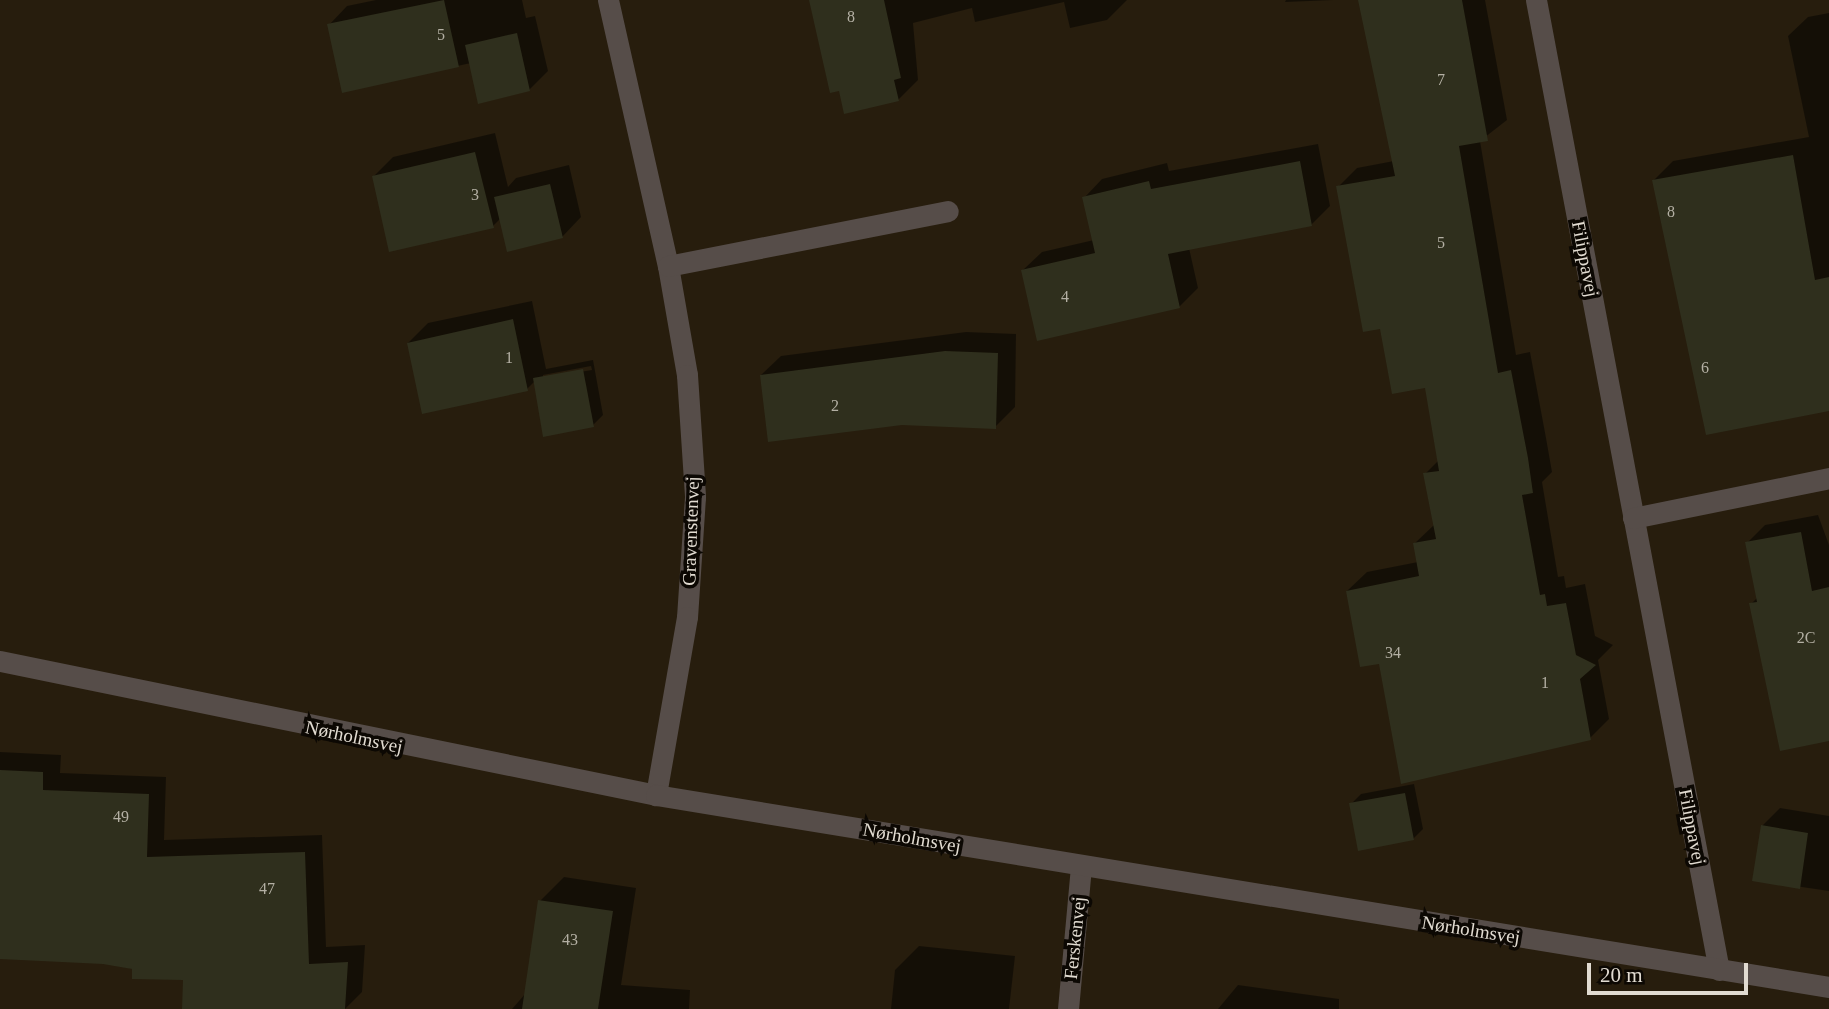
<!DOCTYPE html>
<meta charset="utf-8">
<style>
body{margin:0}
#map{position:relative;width:1829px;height:1009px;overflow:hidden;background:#271d0d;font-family:"Times New Roman",serif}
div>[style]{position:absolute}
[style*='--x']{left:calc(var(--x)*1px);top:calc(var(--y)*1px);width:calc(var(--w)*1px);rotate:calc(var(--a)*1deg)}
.shadow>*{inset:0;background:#0007}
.building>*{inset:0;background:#2f2f1d}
.minor>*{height:21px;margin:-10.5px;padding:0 10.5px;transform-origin:10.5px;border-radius:10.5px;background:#564d49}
.tertiary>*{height:21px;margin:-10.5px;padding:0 10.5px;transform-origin:10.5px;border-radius:10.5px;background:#564d49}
span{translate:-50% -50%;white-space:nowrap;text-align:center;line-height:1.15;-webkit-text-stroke:7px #0c0803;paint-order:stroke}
.number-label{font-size:16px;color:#b4b0a4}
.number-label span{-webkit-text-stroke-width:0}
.street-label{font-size:19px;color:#e1dbd1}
.scale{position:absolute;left:1587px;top:963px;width:161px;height:32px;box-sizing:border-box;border:4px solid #e1dbd1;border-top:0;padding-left:9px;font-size:21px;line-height:24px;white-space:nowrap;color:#e1dbd1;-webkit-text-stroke:5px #0c0803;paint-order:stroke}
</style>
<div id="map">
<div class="shadow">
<i style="clip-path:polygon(376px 0,522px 0,526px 18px,535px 16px,548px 71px,529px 90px,471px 63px,343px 91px,329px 25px,347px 6px)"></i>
<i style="clip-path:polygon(811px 0,1127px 0,1107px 20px,1070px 28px,1064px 2px,975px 22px,972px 8px,913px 23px,918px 80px,898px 100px)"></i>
<i style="clip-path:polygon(1286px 0,1333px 0,1285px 2px)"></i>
<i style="clip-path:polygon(1360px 0,1485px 0,1507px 120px,1480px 141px,1516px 355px,1530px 352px,1546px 438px,1552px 472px,1542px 482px,1558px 577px,1564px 576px,1566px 588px,1585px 584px,1595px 636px,1613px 645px,1598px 660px,1609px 719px,1590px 738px,1380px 662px,1347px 591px,1367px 572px,1418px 562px,1414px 544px,1434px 525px,1425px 474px,1439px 460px,1426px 386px,1382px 327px,1338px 187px,1357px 168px,1394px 161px)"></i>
<i style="clip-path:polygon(1829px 13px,1829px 410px,1653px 181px,1673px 161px,1809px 137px,1788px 36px,1808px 17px)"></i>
<i style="clip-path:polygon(495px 133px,508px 187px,516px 178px,569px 165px,581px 217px,562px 237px,501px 218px,493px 226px,374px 176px,393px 157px)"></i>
<i style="clip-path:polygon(1318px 144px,1330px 206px,1311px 225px,1189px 248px,1198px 288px,1179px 307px,1023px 270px,1042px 252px,1094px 240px,1084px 198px,1102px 179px,1167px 163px,1169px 171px)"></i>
<i style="clip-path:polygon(evenodd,532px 301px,546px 369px,593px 360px,603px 415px,593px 425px,535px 381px,527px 389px,408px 343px,428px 323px,532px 301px,591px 366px,592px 370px,543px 378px,543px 375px,591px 366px)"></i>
<i style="clip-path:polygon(966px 332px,1016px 334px,1015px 407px,995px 427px,761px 375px,781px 356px)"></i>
<i style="clip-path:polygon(1818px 515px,1829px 545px,1829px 739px,1751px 604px,1758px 597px,1747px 543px,1765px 525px)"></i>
<i style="clip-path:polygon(0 752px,61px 755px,60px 773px,166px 777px,164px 840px,322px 835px,326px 947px,365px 945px,362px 992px,345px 1009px,184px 1009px,185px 979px,103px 963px,0 957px)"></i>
<i style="clip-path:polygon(1414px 784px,1423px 829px,1413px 839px,1351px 804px,1361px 794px)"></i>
<i style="clip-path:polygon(1780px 808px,1829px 816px,1829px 891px,1754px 880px,1762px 826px)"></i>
<i style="clip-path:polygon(564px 877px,636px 888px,621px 985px,690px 990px,689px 1009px,512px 1009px,526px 993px,540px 901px)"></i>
<i style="clip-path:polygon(919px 946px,1015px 956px,1009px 1009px,891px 1009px,895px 970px)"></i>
<i style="clip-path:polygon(1238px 985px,1339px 999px,1339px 1009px,1218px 1009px)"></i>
</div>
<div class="building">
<i style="clip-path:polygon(444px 0,459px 67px,342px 93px,327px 24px)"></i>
<i style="clip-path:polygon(809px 0,884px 0,901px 78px,894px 80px,899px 101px,844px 114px,839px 91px,830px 93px)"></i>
<i style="clip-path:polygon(1358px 0,1462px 0,1488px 141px,1459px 146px,1498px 373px,1511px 370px,1528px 458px,1533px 493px,1522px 495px,1540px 595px,1545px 594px,1547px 606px,1566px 603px,1576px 655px,1596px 665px,1580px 679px,1591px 740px,1401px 784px,1379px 664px,1360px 667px,1346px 591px,1419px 576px,1413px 543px,1436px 539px,1423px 473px,1439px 471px,1425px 388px,1392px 394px,1380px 329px,1363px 332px,1336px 186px,1395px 176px)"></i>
<i style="clip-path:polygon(517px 33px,530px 91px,478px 104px,465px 45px)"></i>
<i style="clip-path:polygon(475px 152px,494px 228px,389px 252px,372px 176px)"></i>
<i style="clip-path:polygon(1793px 155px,1815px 280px,1829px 277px,1829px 411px,1706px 435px,1652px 180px)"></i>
<i style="clip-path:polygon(1300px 161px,1312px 226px,1168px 254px,1180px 308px,1037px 341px,1021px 270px,1095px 253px,1082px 197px,1149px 181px,1151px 189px)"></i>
<i style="clip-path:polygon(550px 184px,563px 238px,507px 252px,494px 197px)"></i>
<i style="clip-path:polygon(513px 319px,528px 391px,422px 414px,407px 343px)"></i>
<i style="clip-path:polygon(945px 351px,998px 353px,996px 429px,902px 425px,768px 442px,760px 375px)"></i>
<i style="clip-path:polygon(583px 369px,594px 427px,543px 437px,533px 378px)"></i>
<i style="clip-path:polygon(1801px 532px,1812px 591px,1829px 587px,1829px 741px,1780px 751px,1749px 603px,1757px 602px,1745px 542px)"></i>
<i style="clip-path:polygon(0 770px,43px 772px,43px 790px,149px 794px,147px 857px,305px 852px,309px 964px,348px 962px,345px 1009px,182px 1009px,183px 980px,132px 979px,132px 969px,103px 964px,0 959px)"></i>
<i style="clip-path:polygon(1405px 793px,1414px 840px,1358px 851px,1349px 803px)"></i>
<i style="clip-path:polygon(1761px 825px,1808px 833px,1800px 889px,1752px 881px)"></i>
<i style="clip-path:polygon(538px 900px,613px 911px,598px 1009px,522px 1009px)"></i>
</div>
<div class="minor">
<i style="--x:608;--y:0;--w:273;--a:77.3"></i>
<i style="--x:668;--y:266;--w:111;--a:80.1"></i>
<i style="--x:687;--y:375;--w:122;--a:86.2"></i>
<i style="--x:695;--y:497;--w:120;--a:93.8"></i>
<i style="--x:687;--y:617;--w:181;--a:99.9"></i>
<i style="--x:1536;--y:0;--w:987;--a:79.32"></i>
<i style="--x:668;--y:266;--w:285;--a:-11.1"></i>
<i style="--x:1633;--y:518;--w:200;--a:-11.5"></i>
<i style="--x:1068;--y:1009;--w:144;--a:-84.8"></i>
</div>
<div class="tertiary">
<i style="--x:0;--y:661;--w:670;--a:11.54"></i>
<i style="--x:656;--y:795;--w:1189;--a:9.3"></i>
</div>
<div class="number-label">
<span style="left:851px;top:17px">8</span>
<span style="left:441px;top:35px">5</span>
<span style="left:1441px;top:80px">7</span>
<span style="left:475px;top:195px">3</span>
<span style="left:1671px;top:212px">8</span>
<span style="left:1441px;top:243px">5</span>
<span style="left:1065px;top:297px">4</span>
<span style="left:509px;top:358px">1</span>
<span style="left:1705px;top:368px">6</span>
<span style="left:835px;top:406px">2</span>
<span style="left:1806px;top:638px">2C</span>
<span style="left:1393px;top:653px">34</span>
<span style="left:1545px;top:683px">1</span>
<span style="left:121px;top:817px">49</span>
<span style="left:267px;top:889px">47</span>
<span style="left:570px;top:940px">43</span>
</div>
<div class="street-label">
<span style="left:1585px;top:259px;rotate:79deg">Filippavej</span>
<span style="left:691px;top:531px;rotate:-88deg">Gravenstenvej</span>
<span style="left:354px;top:737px;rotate:12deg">Nørholmsvej</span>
<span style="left:1692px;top:827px;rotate:79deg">Filippavej</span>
<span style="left:912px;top:838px;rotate:10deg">Nørholmsvej</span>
<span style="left:1471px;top:930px;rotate:9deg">Nørholmsvej</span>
<span style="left:1075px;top:938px;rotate:-84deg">Ferskenvej</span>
</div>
<div class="scale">20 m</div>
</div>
